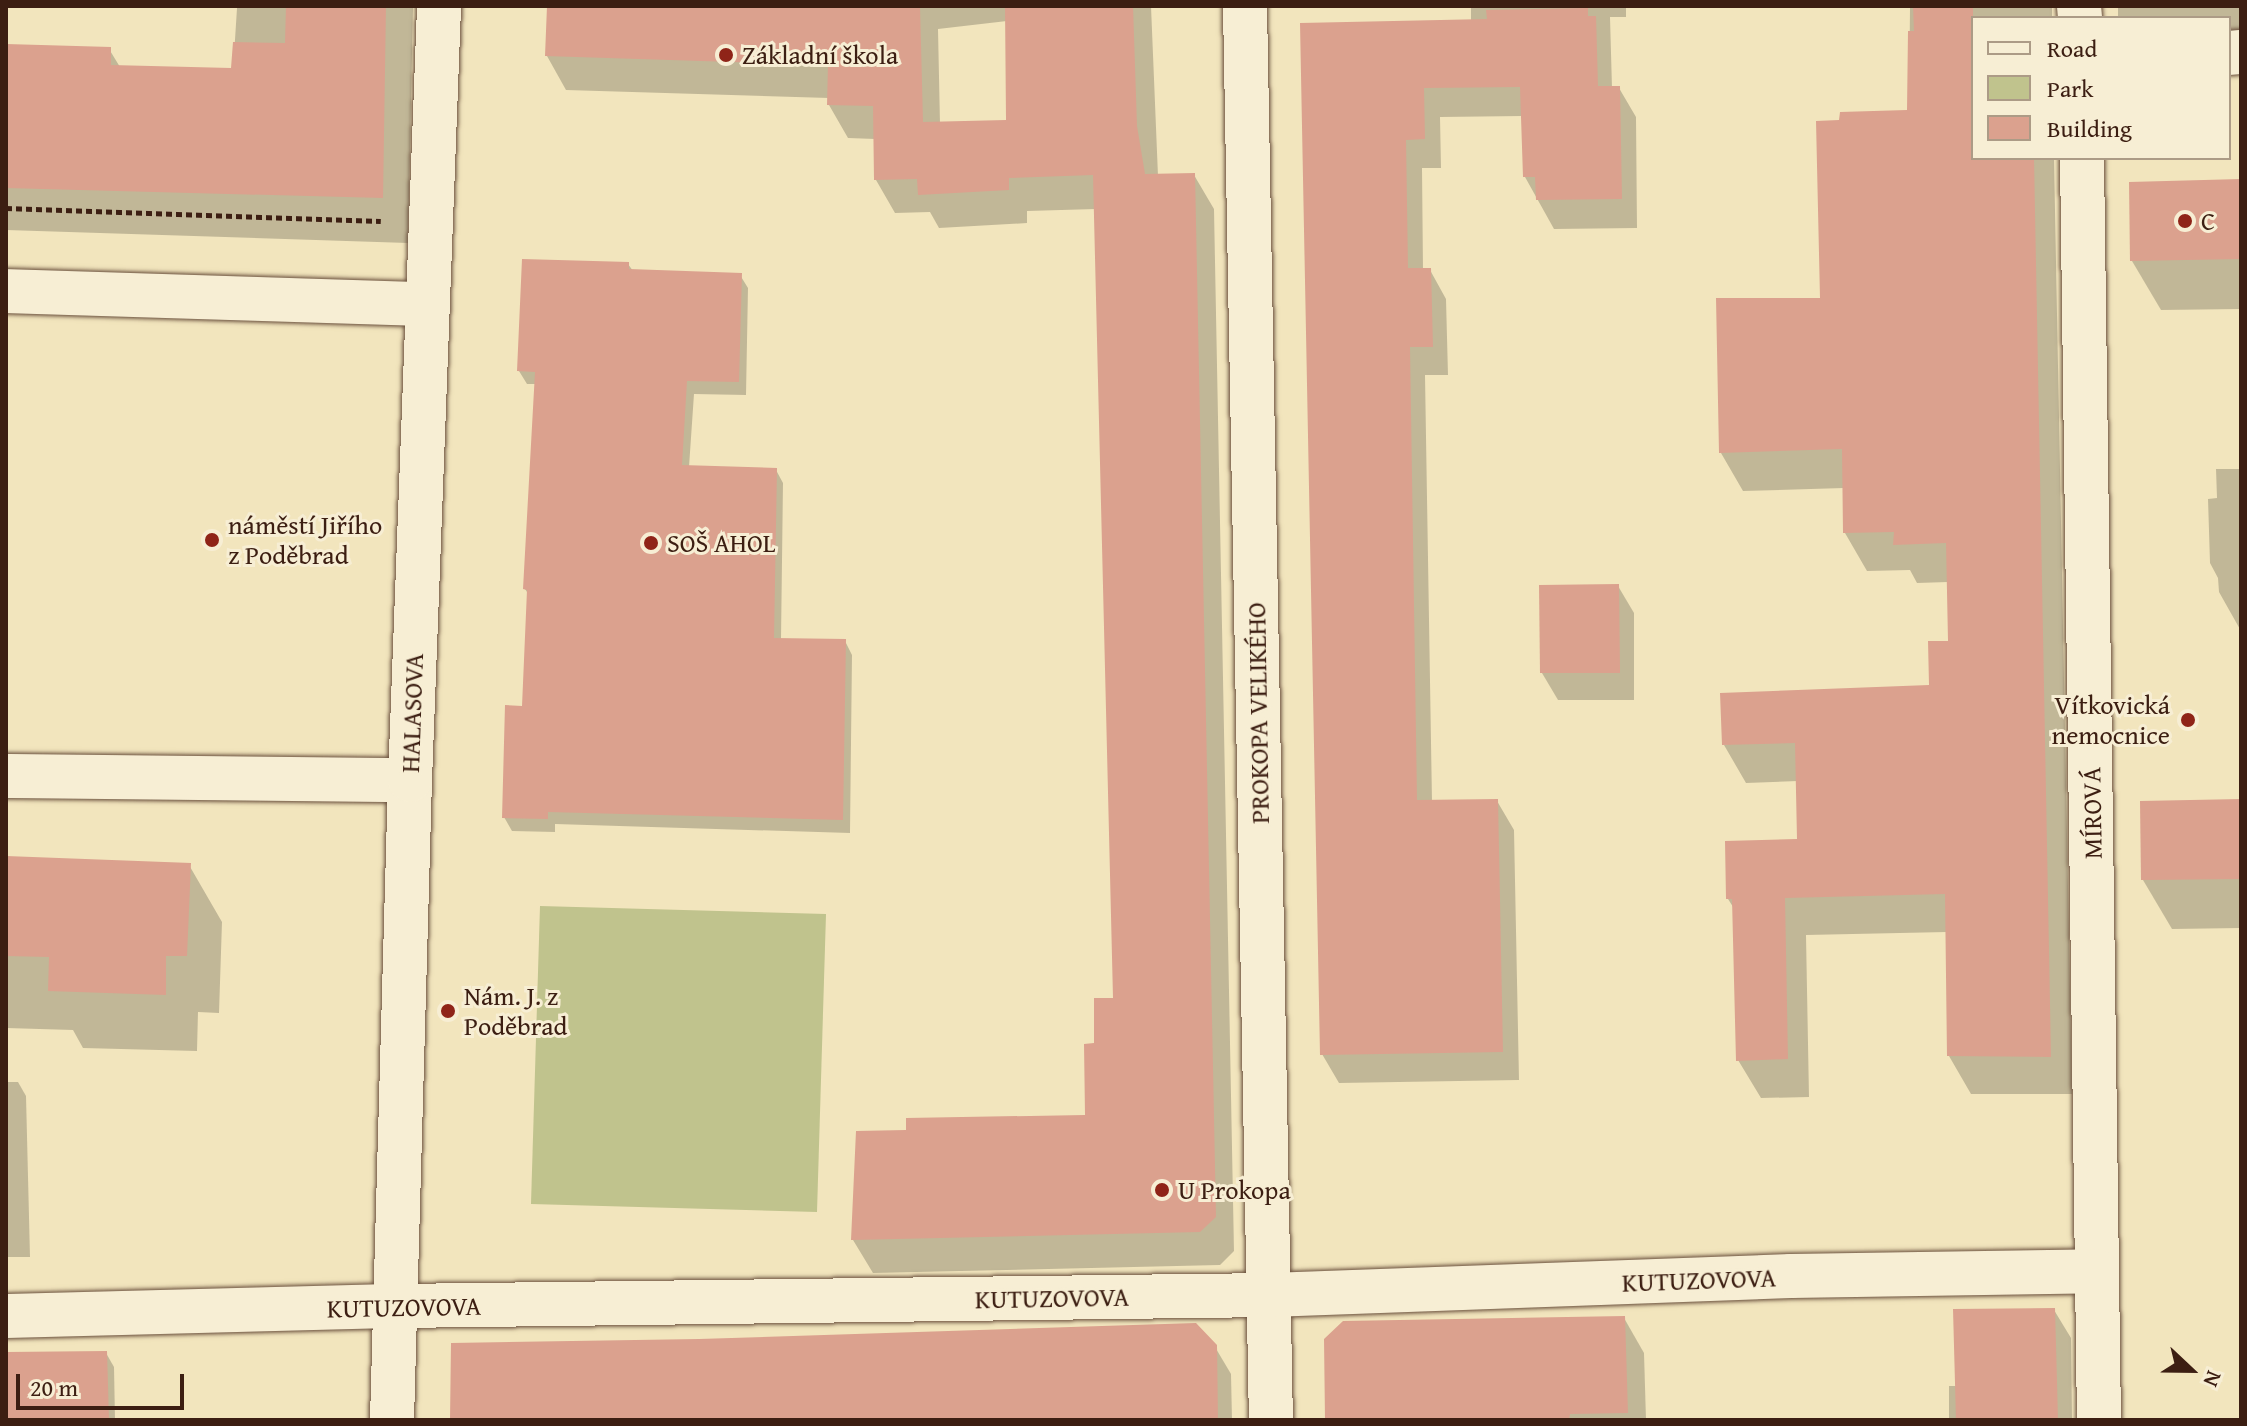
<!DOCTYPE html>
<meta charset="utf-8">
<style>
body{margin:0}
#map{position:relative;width:2247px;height:1426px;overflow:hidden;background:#f2e5bd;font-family:"Gentium Book Plus",serif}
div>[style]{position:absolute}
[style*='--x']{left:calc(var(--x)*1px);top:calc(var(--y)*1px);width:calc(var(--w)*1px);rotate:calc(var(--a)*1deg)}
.green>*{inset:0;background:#c0c38d}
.shadow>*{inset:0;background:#0003}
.building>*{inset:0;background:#dba18e}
.path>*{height:5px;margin-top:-2.5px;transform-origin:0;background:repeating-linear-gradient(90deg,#3c1e12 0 6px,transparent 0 10px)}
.roads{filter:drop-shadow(0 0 2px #6a503d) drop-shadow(0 0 2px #6a503d)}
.street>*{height:44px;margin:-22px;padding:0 22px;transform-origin:22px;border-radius:22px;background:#f7eed4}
.dots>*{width:22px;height:22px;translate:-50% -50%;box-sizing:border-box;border:4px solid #f7eed4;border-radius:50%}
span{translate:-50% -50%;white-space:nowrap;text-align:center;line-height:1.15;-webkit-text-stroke:6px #f7eed4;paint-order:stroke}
.poi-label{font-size:26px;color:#3c1e12}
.left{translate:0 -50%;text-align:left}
.right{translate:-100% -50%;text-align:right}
.street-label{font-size:26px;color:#3c1e12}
.frame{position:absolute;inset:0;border:8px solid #3c1e12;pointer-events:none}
.legend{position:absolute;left:1971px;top:16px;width:260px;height:144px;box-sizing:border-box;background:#f7eed4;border:2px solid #ac9b86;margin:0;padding:10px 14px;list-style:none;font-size:24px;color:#3c1e12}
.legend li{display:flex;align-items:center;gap:16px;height:40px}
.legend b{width:40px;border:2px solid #ac9b86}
.north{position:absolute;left:2151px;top:1330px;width:80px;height:80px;-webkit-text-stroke:6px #f7eed4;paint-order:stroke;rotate:112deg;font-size:22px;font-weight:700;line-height:32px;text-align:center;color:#3c1e12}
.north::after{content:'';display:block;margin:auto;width:28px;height:36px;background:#3c1e12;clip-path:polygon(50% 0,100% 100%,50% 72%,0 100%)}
.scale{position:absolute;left:16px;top:1374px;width:168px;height:36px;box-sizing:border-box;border:4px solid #3c1e12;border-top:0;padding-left:10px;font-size:24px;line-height:28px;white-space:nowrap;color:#3c1e12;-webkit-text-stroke:6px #f7eed4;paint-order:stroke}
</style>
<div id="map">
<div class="green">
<i style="clip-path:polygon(540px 906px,826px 914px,817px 1212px,531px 1204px)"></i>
</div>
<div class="shadow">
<i style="clip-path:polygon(211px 6px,413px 6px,408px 243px,6px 230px,6px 46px,109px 49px,120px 67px,233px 71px,237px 8px)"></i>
<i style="clip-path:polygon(evenodd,549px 6px,1151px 6px,1158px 176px,1194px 175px,1214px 209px,1234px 1251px,1220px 1265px,873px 1273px,853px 1240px,908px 1132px,1087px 1117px,1096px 1045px,1115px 1000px,1096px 209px,1027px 211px,1027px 223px,939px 228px,930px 212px,895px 213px,876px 180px,875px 139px,848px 138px,829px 105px,829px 98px,566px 90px,547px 56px,549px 6px,1007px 21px,1008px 122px,940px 124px,938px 29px,1007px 21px)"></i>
<i style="clip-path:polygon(1471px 6px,1626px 6px,1626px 17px,1610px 17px,1612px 88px,1619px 88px,1636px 117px,1637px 228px,1554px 229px,1525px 177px,1523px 116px,1440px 117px,1441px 168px,1422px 168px,1423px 270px,1430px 270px,1446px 299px,1448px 375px,1425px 375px,1432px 802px,1497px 801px,1514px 830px,1519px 1080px,1339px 1083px,1322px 1054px,1302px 25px,1471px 21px)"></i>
<i style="clip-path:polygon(1910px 6px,2052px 6px,2052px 18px,1973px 18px,1973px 158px,2054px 158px,2072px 1094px,1971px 1094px,1949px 1056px,1947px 932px,1806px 935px,1809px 1097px,1761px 1098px,1738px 1060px,1735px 910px,1728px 899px,1799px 841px,1798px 781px,1746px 783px,1724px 745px,1931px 687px,1950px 643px,1948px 582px,1917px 583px,1910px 570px,1867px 571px,1845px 533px,1844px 488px,1743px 491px,1721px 453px,1822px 300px,1909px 112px)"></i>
<i style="clip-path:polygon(2118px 6px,2241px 6px,2241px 53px,2229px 53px,2229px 18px,2118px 18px)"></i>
<i style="clip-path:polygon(2241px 181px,2241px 309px,2161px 310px,2132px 261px)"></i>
<i style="clip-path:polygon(628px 264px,633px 271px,740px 275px,748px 288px,746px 395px,694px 394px,689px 467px,776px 470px,783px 483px,781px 640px,845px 641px,852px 655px,850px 833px,555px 824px,555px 832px,512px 831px,504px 817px,524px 708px,529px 595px,525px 589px,537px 384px,527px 384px,519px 371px)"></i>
<i style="clip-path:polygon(2216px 469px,2241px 469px,2241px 631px,2219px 592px,2218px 578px,2210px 563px,2208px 499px,2217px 498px)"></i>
<i style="clip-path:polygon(1618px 586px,1634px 613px,1634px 700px,1558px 700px,1542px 673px)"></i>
<i style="clip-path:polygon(2241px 801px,2241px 928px,2172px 929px,2143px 880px)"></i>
<i style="clip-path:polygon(6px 859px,189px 865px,222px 922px,219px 1013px,198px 1012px,197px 1051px,83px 1048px,73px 1030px,6px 1028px)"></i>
<i style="clip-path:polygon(6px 1082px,18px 1082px,26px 1096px,30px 1257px,6px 1257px)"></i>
<i style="clip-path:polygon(2054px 1310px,2071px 1338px,2072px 1420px,1949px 1420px,1949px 1386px,1957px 1386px)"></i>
<i style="clip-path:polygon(1624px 1318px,1644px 1353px,1646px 1420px,1327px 1420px,1326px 1340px)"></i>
<i style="clip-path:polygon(1215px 1347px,1231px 1374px,1232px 1420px,452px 1420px)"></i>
<i style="clip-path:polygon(106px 1353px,114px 1367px,115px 1420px,6px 1420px,6px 1355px)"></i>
</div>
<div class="building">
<i style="clip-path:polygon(286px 6px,386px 6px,383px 198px,6px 188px,6px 44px,111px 47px,111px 65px,231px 68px,233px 42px,285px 43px)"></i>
<i style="clip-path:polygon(547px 6px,920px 6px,923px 122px,1006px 120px,1005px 6px,1133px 6px,1137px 126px,1145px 174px,1195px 173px,1216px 1217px,1200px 1232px,851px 1240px,856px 1131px,906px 1130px,906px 1118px,1085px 1115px,1084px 1044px,1094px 1043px,1094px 998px,1113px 998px,1093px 175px,1009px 178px,1009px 190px,918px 195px,917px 179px,874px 180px,873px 106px,827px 105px,828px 65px,545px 56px)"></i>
<i style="clip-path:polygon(1913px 6px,1973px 6px,1973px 158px,2034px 158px,2051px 1057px,1947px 1056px,1945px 894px,1785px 898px,1788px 1059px,1736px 1061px,1732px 899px,1726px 899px,1725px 841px,1797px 839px,1795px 743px,1722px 745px,1720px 693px,1929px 685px,1928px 641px,1948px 641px,1946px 543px,1893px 545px,1894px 532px,1843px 533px,1842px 449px,1719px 453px,1716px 298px,1820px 298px,1816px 121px,1839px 120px,1840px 112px,1907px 110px,1908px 31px,1914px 31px)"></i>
<i style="clip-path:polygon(1588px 8px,1588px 16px,1596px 16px,1598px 86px,1620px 86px,1622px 199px,1536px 200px,1535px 177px,1523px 177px,1520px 87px,1424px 88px,1425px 139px,1406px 140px,1408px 268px,1431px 268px,1433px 347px,1410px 347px,1417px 800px,1498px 799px,1503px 1052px,1320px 1055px,1300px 23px,1487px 19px,1486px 10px)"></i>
<i style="clip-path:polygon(2241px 179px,2241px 259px,2130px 261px,2129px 182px)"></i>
<i style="clip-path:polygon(522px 259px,629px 262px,629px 269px,742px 273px,739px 382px,687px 381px,682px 465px,777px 468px,774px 638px,846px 639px,843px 820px,548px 812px,548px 819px,502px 818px,505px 705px,522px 706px,527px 590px,523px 589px,535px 372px,517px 371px)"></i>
<i style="clip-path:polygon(1619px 584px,1620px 673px,1540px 673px,1539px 585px)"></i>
<i style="clip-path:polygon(2241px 799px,2241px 879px,2141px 880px,2140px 801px)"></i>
<i style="clip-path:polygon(6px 856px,191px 863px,187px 956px,166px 956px,166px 995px,48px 991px,49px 957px,6px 956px)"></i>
<i style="clip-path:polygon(2055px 1308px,2058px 1420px,1956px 1420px,1953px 1309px)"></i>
<i style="clip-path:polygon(1625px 1316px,1628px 1413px,1570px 1414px,1569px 1419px,1325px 1420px,1324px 1339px,1343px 1321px)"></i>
<i style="clip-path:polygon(1196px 1323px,1217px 1345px,1218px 1420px,450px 1420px,451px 1343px,699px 1339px)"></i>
<i style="clip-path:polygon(107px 1351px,109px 1420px,6px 1420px,6px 1352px)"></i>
</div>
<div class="path">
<i style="--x:6;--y:208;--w:375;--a:2"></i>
</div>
<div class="roads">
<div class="street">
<i style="--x:1245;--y:6;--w:1414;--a:88.95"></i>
<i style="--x:2079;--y:6;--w:12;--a:85"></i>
<i style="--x:2229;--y:53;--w:12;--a:-5"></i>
<i style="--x:2082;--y:158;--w:1262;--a:89.23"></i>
<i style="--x:6;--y:291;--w:420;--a:1.8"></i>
<i style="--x:6;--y:776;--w:404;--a:0.6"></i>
<i style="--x:6;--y:1316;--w:391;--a:-1.5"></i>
<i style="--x:397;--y:1306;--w:873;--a:-0.72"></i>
<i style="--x:1270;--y:1295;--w:521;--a:-2.09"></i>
<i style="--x:1791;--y:1276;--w:306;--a:-0.9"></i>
<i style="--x:392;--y:1420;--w:640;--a:-88.39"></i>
<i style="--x:410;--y:780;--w:775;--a:-87.85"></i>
</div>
</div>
<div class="dots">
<i style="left:726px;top:55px;background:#8f2418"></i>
<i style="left:2185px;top:221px;background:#8f2418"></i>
<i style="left:212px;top:540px;background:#8f2418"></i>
<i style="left:651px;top:543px;background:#8f2418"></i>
<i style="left:2188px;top:720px;background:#8f2418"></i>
<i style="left:448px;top:1011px;background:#8f2418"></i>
<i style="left:1162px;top:1190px;background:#8f2418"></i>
</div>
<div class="poi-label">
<span class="left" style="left:742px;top:55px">Základní škola</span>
<span class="left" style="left:2201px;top:221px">C</span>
<span class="left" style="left:228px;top:540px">náměstí Jiřího<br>z Poděbrad</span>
<span class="left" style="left:667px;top:543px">SOŠ AHOL</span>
<span class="right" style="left:2170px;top:720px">Vítkovická<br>nemocnice</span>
<span class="left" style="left:464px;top:1011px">Nám. J. z<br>Poděbrad</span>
<span class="left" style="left:1178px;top:1190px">U Prokopa</span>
</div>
<div class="street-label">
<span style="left:412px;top:713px;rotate:-88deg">HALASOVA</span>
<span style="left:1258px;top:713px;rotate:-91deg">PROKOPA VELIKÉHO</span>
<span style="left:2092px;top:813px;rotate:-91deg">MÍROVÁ</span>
<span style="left:1699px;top:1280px;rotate:-2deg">KUTUZOVOVA</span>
<span style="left:1052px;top:1298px;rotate:-1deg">KUTUZOVOVA</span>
<span style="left:404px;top:1307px;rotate:-1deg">KUTUZOVOVA</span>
</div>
<div class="frame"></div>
<ul class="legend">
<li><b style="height:10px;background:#f7eed4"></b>Road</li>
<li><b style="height:22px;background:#c0c38d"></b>Park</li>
<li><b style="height:22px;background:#dba18e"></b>Building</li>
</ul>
<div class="north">N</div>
<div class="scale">20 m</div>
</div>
